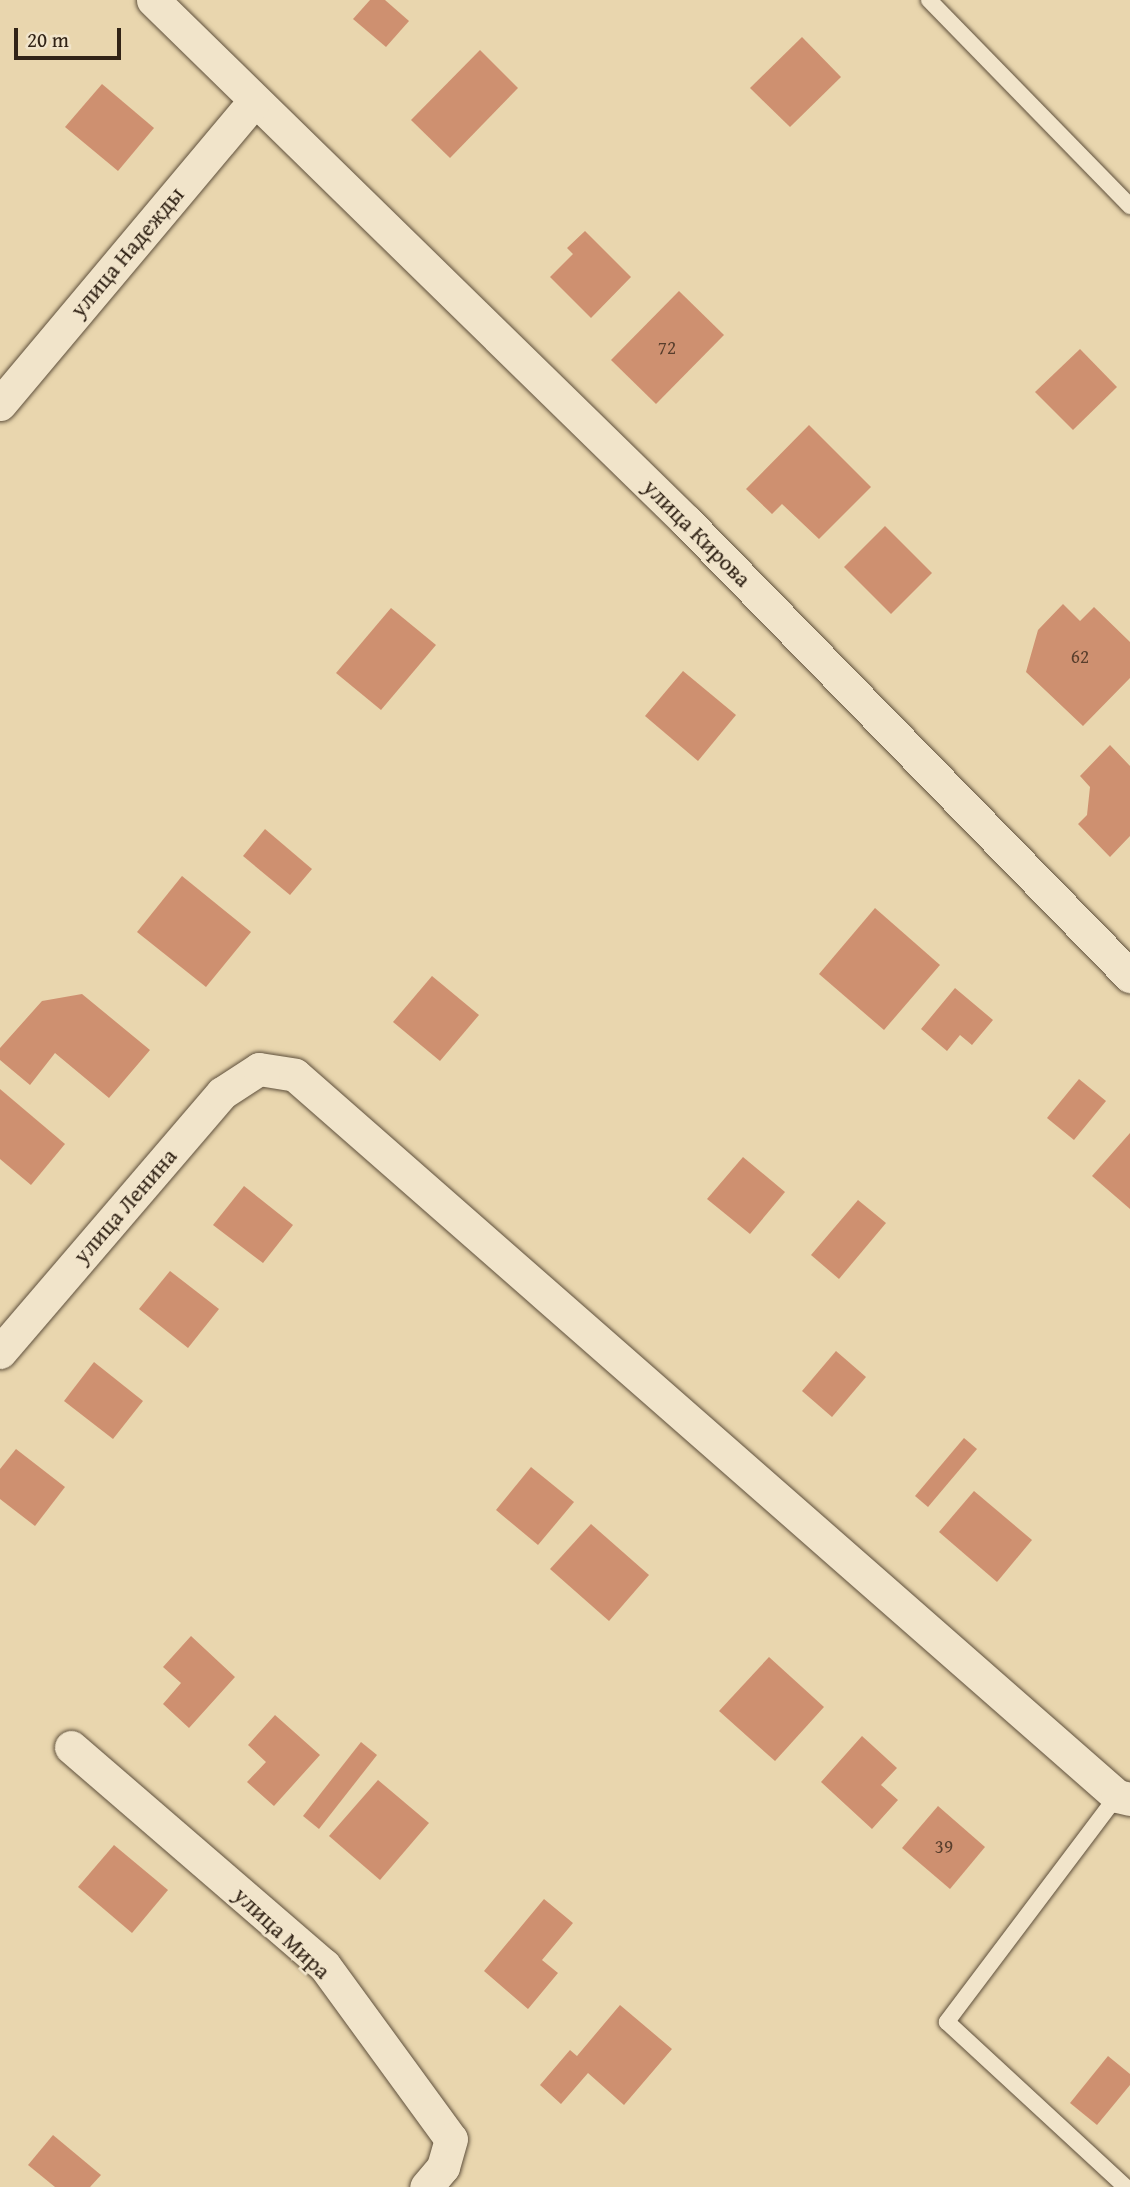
<!DOCTYPE html>
<meta charset="utf-8">
<style>
body{margin:0}
#map{position:relative;width:1130px;height:2187px;overflow:hidden;background:#e9d6ae;font-family:"Gentium Book Plus",serif}
div>[style]{position:absolute}
[style*='--x']{left:calc(var(--x)*1px);top:calc(var(--y)*1px);width:calc(var(--w)*1px);rotate:calc(var(--a)*1deg)}
.building>*{inset:0;background:#ce9070}
.roads{filter:drop-shadow(0 0 2px #5f503c) drop-shadow(0 0 2px #5f503c)}
.service>*{height:16px;margin:-8px;padding:0 8px;transform-origin:8px;border-radius:8px;background:#f1e4ca}
.minor>*{height:33px;margin:-16.5px;padding:0 16.5px;transform-origin:16.5px;border-radius:16.5px;background:#f1e4ca}
span{translate:-50% -50%;white-space:nowrap;text-align:center;line-height:1.15;-webkit-text-stroke:5px #f1e4ca;paint-order:stroke}
.number-label{font-size:19px;color:#583e2c}
.number-label span{-webkit-text-stroke-width:0}
.street-label{font-size:23px;color:#312316}
.scale{position:absolute;left:14px;top:28px;width:107px;height:32px;box-sizing:border-box;border:4px solid #312316;border-top:0;padding-left:9px;font-size:21px;line-height:24px;white-space:nowrap;color:#312316;-webkit-text-stroke:5px #f1e4ca;paint-order:stroke}
</style>
<div id="map">
<div class="building">
<i style="clip-path:polygon(370px 0,385px 0,409px 21px,386px 47px,353px 19px)"></i>
<i style="clip-path:polygon(802px 37px,841px 77px,790px 127px,750px 88px)"></i>
<i style="clip-path:polygon(480px 50px,518px 88px,450px 158px,411px 120px)"></i>
<i style="clip-path:polygon(102px 84px,154px 128px,118px 171px,65px 127px)"></i>
<i style="clip-path:polygon(585px 231px,631px 277px,591px 318px,550px 277px,573px 254px,567px 248px)"></i>
<i style="clip-path:polygon(679px 291px,724px 335px,656px 404px,611px 360px)"></i>
<i style="clip-path:polygon(1080px 349px,1117px 387px,1073px 430px,1035px 392px)"></i>
<i style="clip-path:polygon(809px 425px,871px 487px,819px 539px,782px 504px,772px 514px,746px 489px)"></i>
<i style="clip-path:polygon(885px 526px,932px 573px,891px 614px,844px 567px)"></i>
<i style="clip-path:polygon(1063px 604px,1080px 621px,1094px 607px,1130px 642px,1130px 678px,1083px 726px,1026px 672px,1038px 630px)"></i>
<i style="clip-path:polygon(391px 608px,436px 645px,381px 710px,336px 673px)"></i>
<i style="clip-path:polygon(683px 671px,736px 715px,698px 761px,645px 716px)"></i>
<i style="clip-path:polygon(1110px 745px,1130px 766px,1130px 836px,1110px 857px,1078px 824px,1087px 815px,1090px 787px,1080px 776px)"></i>
<i style="clip-path:polygon(265px 829px,312px 869px,290px 895px,243px 856px)"></i>
<i style="clip-path:polygon(182px 876px,251px 932px,206px 987px,137px 932px)"></i>
<i style="clip-path:polygon(875px 908px,940px 965px,884px 1030px,819px 974px)"></i>
<i style="clip-path:polygon(432px 976px,479px 1015px,440px 1061px,393px 1022px)"></i>
<i style="clip-path:polygon(955px 988px,993px 1020px,972px 1045px,960px 1035px,947px 1051px,921px 1029px)"></i>
<i style="clip-path:polygon(82px 994px,150px 1050px,109px 1098px,55px 1053px,30px 1085px,0 1060px,0 1048px,42px 1001px)"></i>
<i style="clip-path:polygon(1079px 1079px,1106px 1101px,1074px 1140px,1047px 1118px)"></i>
<i style="clip-path:polygon(0 1089px,65px 1144px,31px 1185px,0 1159px)"></i>
<i style="clip-path:polygon(1130px 1133px,1130px 1209px,1092px 1176px)"></i>
<i style="clip-path:polygon(743px 1157px,785px 1192px,750px 1234px,707px 1199px)"></i>
<i style="clip-path:polygon(244px 1186px,293px 1225px,263px 1263px,213px 1225px)"></i>
<i style="clip-path:polygon(858px 1200px,886px 1223px,839px 1279px,811px 1255px)"></i>
<i style="clip-path:polygon(170px 1271px,219px 1309px,188px 1348px,139px 1309px)"></i>
<i style="clip-path:polygon(836px 1351px,866px 1377px,832px 1417px,802px 1391px)"></i>
<i style="clip-path:polygon(94px 1362px,143px 1401px,113px 1439px,64px 1401px)"></i>
<i style="clip-path:polygon(964px 1438px,977px 1449px,928px 1507px,915px 1496px)"></i>
<i style="clip-path:polygon(16px 1449px,65px 1487px,35px 1526px,0 1499px,0 1469px)"></i>
<i style="clip-path:polygon(531px 1467px,574px 1502px,538px 1545px,496px 1510px)"></i>
<i style="clip-path:polygon(974px 1491px,1032px 1540px,997px 1582px,939px 1532px)"></i>
<i style="clip-path:polygon(591px 1524px,649px 1575px,609px 1621px,550px 1569px)"></i>
<i style="clip-path:polygon(191px 1636px,235px 1677px,189px 1728px,163px 1704px,181px 1683px,163px 1667px)"></i>
<i style="clip-path:polygon(769px 1657px,824px 1707px,775px 1761px,719px 1711px)"></i>
<i style="clip-path:polygon(275px 1715px,320px 1755px,274px 1806px,247px 1782px,266px 1762px,248px 1745px)"></i>
<i style="clip-path:polygon(862px 1736px,897px 1768px,881px 1785px,898px 1800px,872px 1829px,821px 1782px)"></i>
<i style="clip-path:polygon(361px 1742px,377px 1755px,319px 1829px,303px 1816px)"></i>
<i style="clip-path:polygon(378px 1780px,429px 1823px,380px 1880px,329px 1836px)"></i>
<i style="clip-path:polygon(938px 1806px,985px 1847px,950px 1889px,902px 1848px)"></i>
<i style="clip-path:polygon(114px 1845px,168px 1890px,132px 1933px,78px 1887px)"></i>
<i style="clip-path:polygon(544px 1899px,573px 1923px,542px 1960px,558px 1973px,528px 2009px,484px 1971px)"></i>
<i style="clip-path:polygon(620px 2005px,672px 2049px,624px 2105px,588px 2073px,561px 2104px,540px 2085px,570px 2050px,577px 2056px)"></i>
<i style="clip-path:polygon(1108px 2056px,1130px 2074px,1130px 2085px,1097px 2125px,1070px 2103px)"></i>
<i style="clip-path:polygon(53px 2135px,101px 2175px,90px 2187px,55px 2187px,28px 2165px)"></i>
</div>
<div class="roads">
<div class="service">
<i style="--x:929;--y:0;--w:288;--a:45.7"></i>
<i style="--x:1117;--y:1796;--w:283;--a:127"></i>
<i style="--x:947;--y:2022;--w:243;--a:42.7"></i>
</div>
<div class="minor">
<i style="--x:153;--y:0;--w:745;--a:44.35"></i>
<i style="--x:686;--y:521;--w:636;--a:45.7"></i>
<i style="--x:0;--y:404;--w:395;--a:-50"></i>
<i style="--x:0;--y:1352;--w:341;--a:-49.4"></i>
<i style="--x:222;--y:1093;--w:44;--a:-33"></i>
<i style="--x:259;--y:1069;--w:36;--a:9"></i>
<i style="--x:295;--y:1075;--w:1093;--a:41.25"></i>
<i style="--x:1117;--y:1796;--w:13;--a:13"></i>
<i style="--x:71;--y:1747;--w:334;--a:40.8"></i>
<i style="--x:324;--y:1965;--w:215;--a:53.9"></i>
<i style="--x:451;--y:2139;--w:29;--a:106"></i>
<i style="--x:443;--y:2167;--w:26;--a:130"></i>
</div>
</div>
<div class="number-label">
<span style="left:667px;top:348px">72</span>
<span style="left:1080px;top:657px">62</span>
<span style="left:944px;top:1847px">39</span>
</div>
<div class="street-label">
<span style="left:127px;top:252px;rotate:-50deg">улица Надежды</span>
<span style="left:697px;top:533px;rotate:45deg">улица Кирова</span>
<span style="left:125px;top:1206px;rotate:-49deg">улица Ленина</span>
<span style="left:282px;top:1933px;rotate:43deg">улица Мира</span>
</div>
<div class="scale">20 m</div>
</div>
